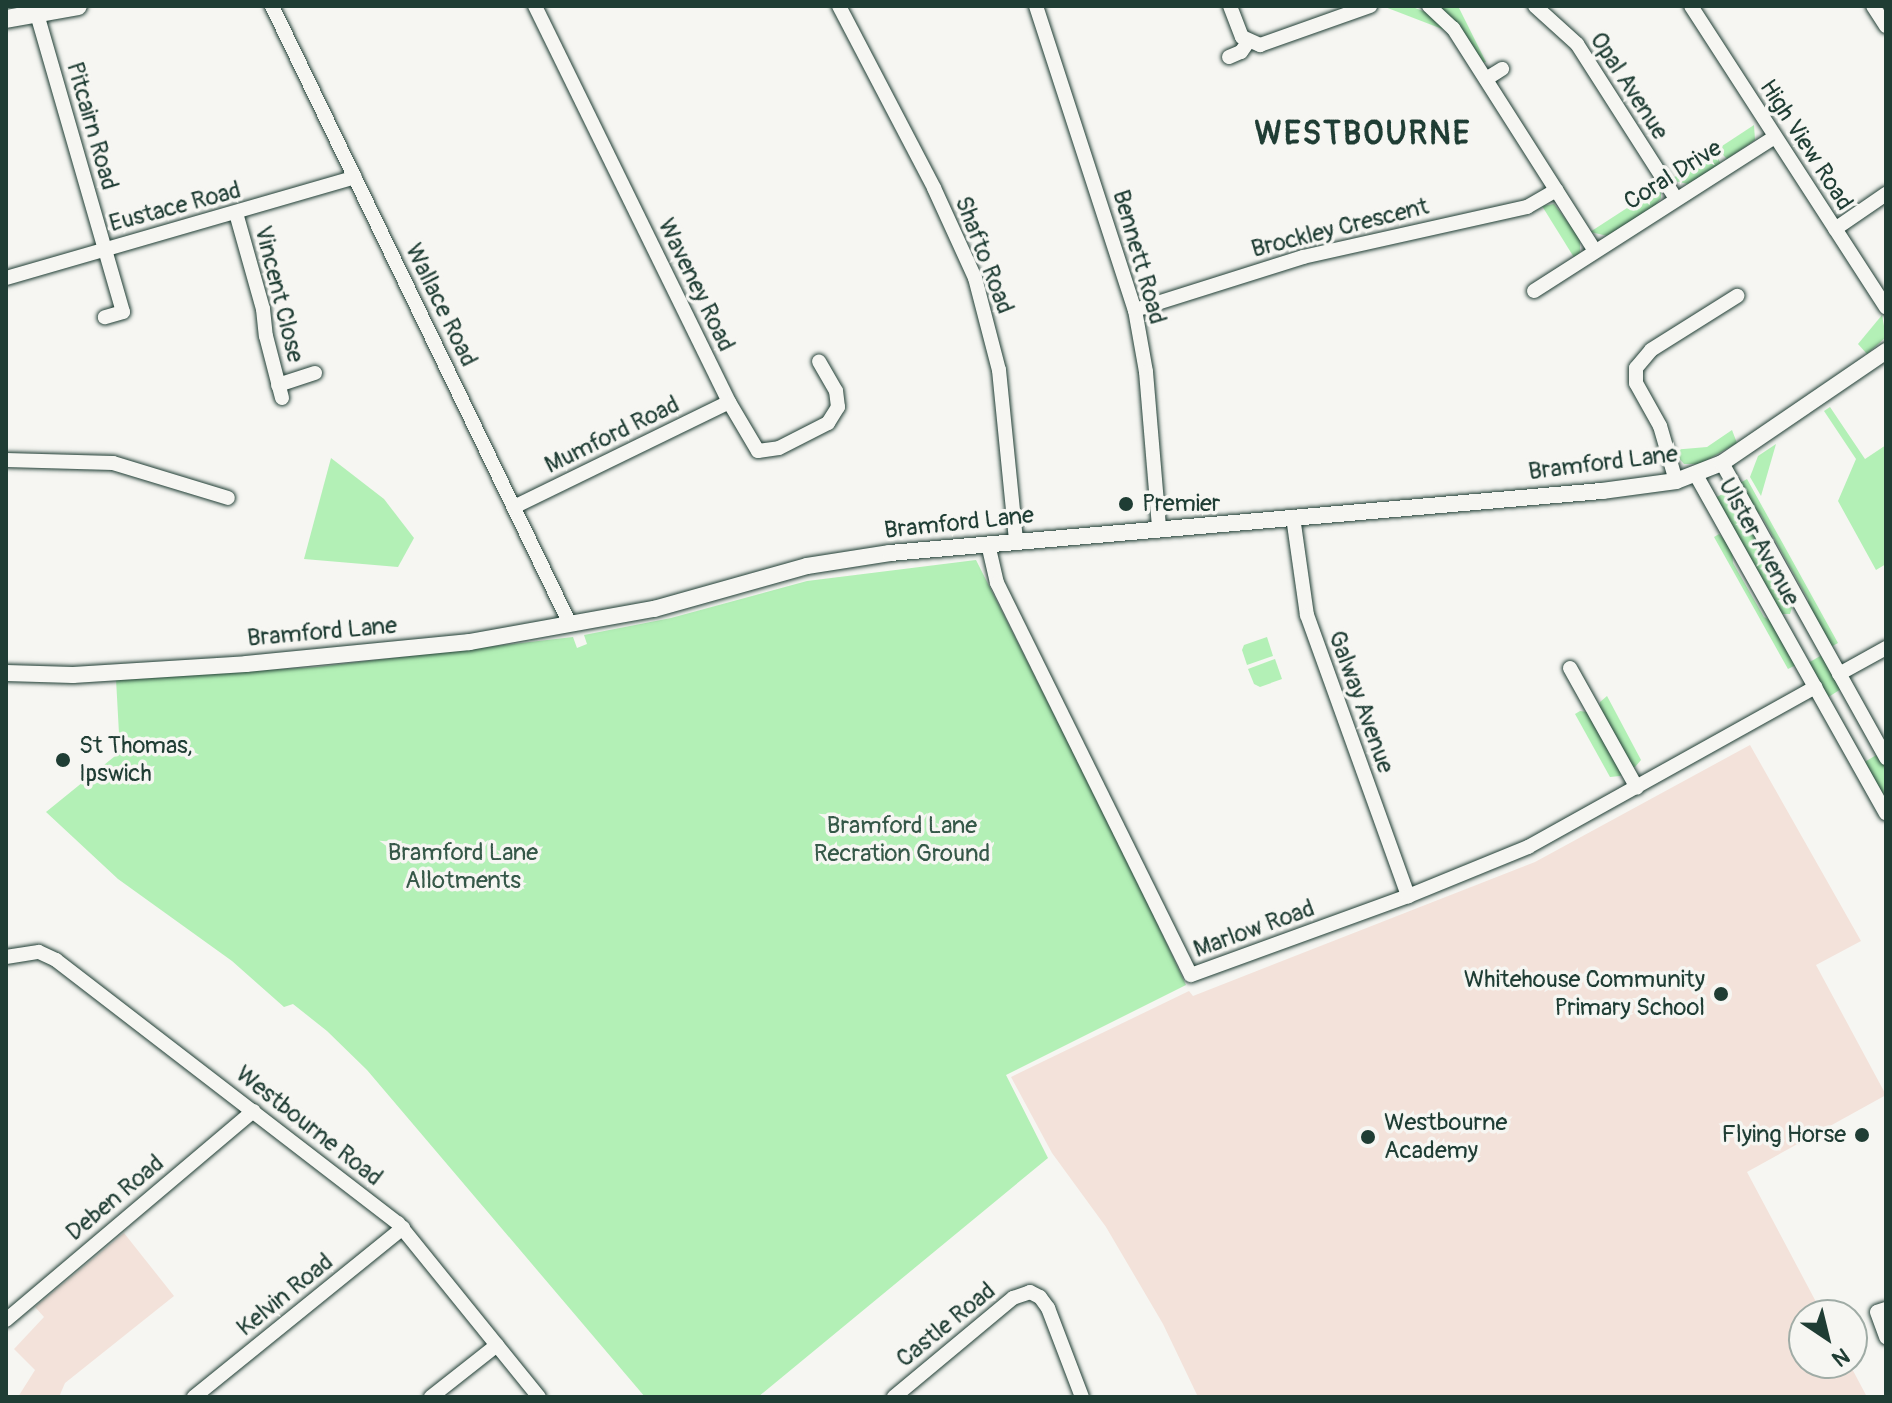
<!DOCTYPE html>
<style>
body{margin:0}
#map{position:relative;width:1892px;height:1403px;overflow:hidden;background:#f6f6f2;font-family:Pangolin,sans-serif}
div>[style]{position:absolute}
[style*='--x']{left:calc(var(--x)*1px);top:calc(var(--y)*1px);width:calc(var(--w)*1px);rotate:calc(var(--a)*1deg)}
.built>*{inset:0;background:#f3e2da}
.green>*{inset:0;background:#b3f0b6}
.roads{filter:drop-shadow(0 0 2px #1f3d34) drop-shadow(0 0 2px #1f3d34)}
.minor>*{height:14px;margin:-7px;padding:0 7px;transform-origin:7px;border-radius:7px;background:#f6f6f2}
.tertiary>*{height:16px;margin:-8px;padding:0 8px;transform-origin:8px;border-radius:8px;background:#f6f6f2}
.secondary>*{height:18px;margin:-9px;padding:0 9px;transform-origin:9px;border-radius:9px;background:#f6f6f2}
.dots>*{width:22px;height:22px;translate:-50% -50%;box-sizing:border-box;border:4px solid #f6f6f2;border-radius:50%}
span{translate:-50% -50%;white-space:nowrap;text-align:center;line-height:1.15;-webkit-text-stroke:7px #f6f6f2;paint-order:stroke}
.street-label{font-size:24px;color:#1f3d34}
.poi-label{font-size:24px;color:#1f3d34}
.left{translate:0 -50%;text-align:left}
.right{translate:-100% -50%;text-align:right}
.park-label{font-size:24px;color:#355848}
.district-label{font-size:32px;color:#1f3d34;font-weight:700;letter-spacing:2px}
.frame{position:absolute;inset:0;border:8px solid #1f3d34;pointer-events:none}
.north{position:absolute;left:1788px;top:1299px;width:80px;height:80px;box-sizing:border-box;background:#f6f6f2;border:2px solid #a0aca6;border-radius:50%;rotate:145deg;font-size:22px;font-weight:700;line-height:32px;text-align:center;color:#1f3d34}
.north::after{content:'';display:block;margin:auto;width:28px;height:36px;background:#1f3d34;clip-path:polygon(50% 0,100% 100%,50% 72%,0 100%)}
</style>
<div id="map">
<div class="built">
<i style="clip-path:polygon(1750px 745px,1861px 941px,1816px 965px,1886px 1095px,1747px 1172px,1823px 1315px,1804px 1315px,1804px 1363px,1849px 1363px,1867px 1397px,1198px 1397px,1163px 1324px,1106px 1227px,1052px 1153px,1011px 1077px,1189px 991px,1193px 996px,1535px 862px)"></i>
<i style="clip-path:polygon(124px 1233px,174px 1296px,65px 1383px,59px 1397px,18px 1397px,35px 1370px,14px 1349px,44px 1317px,35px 1307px)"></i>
</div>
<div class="green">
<i style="clip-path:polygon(1410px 6px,1428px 13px,1450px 32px,1385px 7px)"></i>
<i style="clip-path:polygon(1440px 6px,1458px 6px,1486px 62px,1481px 63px)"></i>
<i style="clip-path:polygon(1754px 125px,1755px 140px,1727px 159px,1724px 156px,1719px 148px)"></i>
<i style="clip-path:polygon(1714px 151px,1721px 164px,1688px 184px,1670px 180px)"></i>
<i style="clip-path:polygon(1661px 186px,1661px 198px,1654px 207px,1608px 236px,1590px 232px)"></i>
<i style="clip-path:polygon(1554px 204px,1580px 238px,1580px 252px,1575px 259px,1542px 206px)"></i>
<i style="clip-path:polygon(1882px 315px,1886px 337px,1867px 354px,1858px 344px)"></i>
<i style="clip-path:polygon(1830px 407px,1865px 459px,1886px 445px,1886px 564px,1876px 570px,1838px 501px,1856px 459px,1824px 411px)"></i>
<i style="clip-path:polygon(1732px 430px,1737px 443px,1700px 464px,1684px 464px,1672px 450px,1707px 447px)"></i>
<i style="clip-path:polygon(1776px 444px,1761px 496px,1750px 477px,1758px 456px)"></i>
<i style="clip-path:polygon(331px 458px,384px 499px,414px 538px,398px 567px,304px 559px)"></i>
<i style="clip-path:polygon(1747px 479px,1838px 643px,1829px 648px,1809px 612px,1808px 599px,1761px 515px,1751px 507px,1738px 484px)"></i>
<i style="clip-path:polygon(1730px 490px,1793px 604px,1790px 614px,1781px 614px,1715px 498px)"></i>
<i style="clip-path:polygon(1719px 534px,1732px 548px,1733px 563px,1764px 617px,1775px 623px,1798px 664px,1788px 669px,1714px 537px)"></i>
<i style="clip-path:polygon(976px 560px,1126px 857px,1186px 985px,1006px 1075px,1048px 1158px,758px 1397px,645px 1397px,367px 1070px,327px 1031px,293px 1004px,284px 1007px,232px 961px,118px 879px,46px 812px,120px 752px,116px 679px,316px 667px,573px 637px,577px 648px,587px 644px,584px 635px,671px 618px,807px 581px)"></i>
<i style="clip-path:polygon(1267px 637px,1273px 656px,1247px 665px,1242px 650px,1244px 645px)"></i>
<i style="clip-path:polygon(1822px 655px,1841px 689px,1827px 698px,1808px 663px)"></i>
<i style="clip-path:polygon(1275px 659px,1282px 679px,1260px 687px,1254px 684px,1248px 669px)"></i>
<i style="clip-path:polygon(1607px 696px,1641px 760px,1635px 767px,1630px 767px,1599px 710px,1600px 702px)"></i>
<i style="clip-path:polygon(1580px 711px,1587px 712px,1624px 772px,1620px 776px,1610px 777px,1575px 714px)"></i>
<i style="clip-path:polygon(1878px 754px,1886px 768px,1886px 803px,1863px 763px)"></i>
</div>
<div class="roads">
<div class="minor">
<i style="--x:272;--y:6;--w:686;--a:64.26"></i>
<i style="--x:535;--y:6;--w:441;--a:63.9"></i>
<i style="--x:729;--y:402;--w:57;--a:59.4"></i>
<i style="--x:758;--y:451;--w:21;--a:-8"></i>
<i style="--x:779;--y:448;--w:55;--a:-27"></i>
<i style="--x:828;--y:423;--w:19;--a:-58"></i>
<i style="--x:838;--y:407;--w:16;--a:-97"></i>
<i style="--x:836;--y:391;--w:34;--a:-120"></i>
<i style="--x:839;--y:6;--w:205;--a:62.4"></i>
<i style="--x:934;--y:188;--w:99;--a:65.5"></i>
<i style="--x:975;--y:278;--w:95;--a:75.4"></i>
<i style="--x:999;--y:370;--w:172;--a:84.3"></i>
<i style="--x:1036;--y:6;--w:320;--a:72"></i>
<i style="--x:1135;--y:310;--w:63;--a:79.9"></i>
<i style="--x:1146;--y:372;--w:157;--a:85.2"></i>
<i style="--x:1230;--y:6;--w:33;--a:69"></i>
<i style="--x:1242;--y:37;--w:20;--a:24"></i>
<i style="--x:1260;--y:45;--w:117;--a:-19.5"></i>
<i style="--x:1429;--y:6;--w:33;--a:43"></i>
<i style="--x:1453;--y:28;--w:264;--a:57.5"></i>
<i style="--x:1535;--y:6;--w:57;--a:42.1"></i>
<i style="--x:1577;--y:44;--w:184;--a:57.4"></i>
<i style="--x:1691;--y:6;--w:359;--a:57.1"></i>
<i style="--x:1873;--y:6;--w:24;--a:57"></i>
<i style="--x:37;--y:14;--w:310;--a:73.9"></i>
<i style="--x:123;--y:312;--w:19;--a:164"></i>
<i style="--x:1229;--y:57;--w:13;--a:-23"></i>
<i style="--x:1241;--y:52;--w:12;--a:-55"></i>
<i style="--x:1486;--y:79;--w:19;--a:-32"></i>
<i style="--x:236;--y:213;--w:100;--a:74.3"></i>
<i style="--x:263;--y:309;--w:27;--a:84"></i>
<i style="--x:266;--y:336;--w:64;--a:75.5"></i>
<i style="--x:1835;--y:229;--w:62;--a:-34.5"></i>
<i style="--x:6;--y:278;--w:363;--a:-16.1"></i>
<i style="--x:1534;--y:291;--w:286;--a:-32.6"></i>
<i style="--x:1135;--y:310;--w:176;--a:-17.5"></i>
<i style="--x:1303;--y:257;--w:230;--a:-12.6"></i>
<i style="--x:1527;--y:207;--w:34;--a:-30"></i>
<i style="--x:278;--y:385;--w:39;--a:-18"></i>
<i style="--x:6;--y:460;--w:107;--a:1.6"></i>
<i style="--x:113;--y:463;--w:120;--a:16.9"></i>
<i style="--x:1722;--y:463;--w:338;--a:60.9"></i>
<i style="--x:1696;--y:475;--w:388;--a:60.7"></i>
<i style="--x:1676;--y:481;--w:57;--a:-106.2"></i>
<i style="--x:1660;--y:426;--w:49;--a:-119.2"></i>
<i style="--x:1636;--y:383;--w:15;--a:-90"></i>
<i style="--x:1636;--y:368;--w:23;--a:-50"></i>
<i style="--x:1651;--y:350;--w:102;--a:-32.1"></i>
<i style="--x:514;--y:507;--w:239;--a:-26"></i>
<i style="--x:1293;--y:517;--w:99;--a:81.9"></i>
<i style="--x:1307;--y:615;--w:299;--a:70.2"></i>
<i style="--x:988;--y:544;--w:40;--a:77"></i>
<i style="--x:997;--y:583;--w:437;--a:63.7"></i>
<i style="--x:1191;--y:975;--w:231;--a:-20"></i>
<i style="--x:1408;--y:896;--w:130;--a:-22.2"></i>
<i style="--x:1528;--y:847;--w:329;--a:-29.1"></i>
<i style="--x:1570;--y:668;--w:137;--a:60.8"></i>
<i style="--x:1839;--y:674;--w:54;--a:-29"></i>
<i style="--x:6;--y:957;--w:33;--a:-9"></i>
<i style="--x:39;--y:952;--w:19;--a:25"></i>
<i style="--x:56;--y:960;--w:431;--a:37.6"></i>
<i style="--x:398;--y:1223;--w:224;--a:51"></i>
<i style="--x:1886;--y:1309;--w:9;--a:162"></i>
<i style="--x:1877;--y:1312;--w:27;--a:70"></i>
<i style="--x:6;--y:1320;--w:324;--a:-40.2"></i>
<i style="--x:194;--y:1397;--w:269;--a:-39"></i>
<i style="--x:431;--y:1397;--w:84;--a:-38.2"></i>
<i style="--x:894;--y:1397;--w:155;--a:-39.8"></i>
<i style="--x:1013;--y:1298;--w:18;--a:-19"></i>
<i style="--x:1030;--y:1292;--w:11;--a:27"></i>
<i style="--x:1040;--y:1297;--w:14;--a:54"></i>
<i style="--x:1048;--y:1308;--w:95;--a:69.1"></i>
</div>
<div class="tertiary">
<i style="--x:6;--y:673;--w:67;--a:1.7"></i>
<i style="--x:73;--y:675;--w:173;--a:-3.6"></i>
<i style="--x:246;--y:664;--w:225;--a:-5.6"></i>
<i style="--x:470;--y:642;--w:187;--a:-10.2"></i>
<i style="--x:654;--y:609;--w:159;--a:-15.7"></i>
<i style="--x:807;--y:566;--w:84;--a:-8.9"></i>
<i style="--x:890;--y:553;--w:715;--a:-4.98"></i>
<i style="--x:1602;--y:491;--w:75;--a:-7.7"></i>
<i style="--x:1676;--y:481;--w:49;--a:-21.4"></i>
<i style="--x:1722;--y:463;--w:199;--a:-34.3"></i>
</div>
<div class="secondary">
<i style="--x:6;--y:19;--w:73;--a:-10.2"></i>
</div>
</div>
<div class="dots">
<i style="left:1126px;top:504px;background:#1f3d34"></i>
<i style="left:63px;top:760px;background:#1f3d34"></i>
<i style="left:1721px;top:994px;background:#1f3d34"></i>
<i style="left:1862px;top:1135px;background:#1f3d34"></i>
<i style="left:1368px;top:1137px;background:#1f3d34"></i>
</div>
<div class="street-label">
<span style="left:1629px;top:86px;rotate:57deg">Opal Avenue</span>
<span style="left:92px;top:126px;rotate:74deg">Pitcairn Road</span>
<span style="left:1806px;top:145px;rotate:57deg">High View Road</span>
<span style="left:1673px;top:175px;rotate:-32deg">Coral Drive</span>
<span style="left:175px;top:207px;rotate:-15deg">Eustace Road</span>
<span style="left:1340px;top:228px;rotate:-14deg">Brockley Crescent</span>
<span style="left:984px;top:255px;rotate:69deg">Shafto Road</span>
<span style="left:1139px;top:257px;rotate:74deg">Bennett Road</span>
<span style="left:696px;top:285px;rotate:64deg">Waveney Road</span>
<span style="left:279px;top:294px;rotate:76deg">Vincent Close</span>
<span style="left:441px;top:305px;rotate:64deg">Wallace Road</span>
<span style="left:612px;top:435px;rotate:-26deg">Mumford Road</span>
<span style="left:1603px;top:463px;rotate:-7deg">Bramford Lane</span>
<span style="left:959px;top:523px;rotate:-6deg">Bramford Lane</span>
<span style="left:1759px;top:542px;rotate:61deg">Ulster Avenue</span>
<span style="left:322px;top:632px;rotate:-5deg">Bramford Lane</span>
<span style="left:1361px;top:702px;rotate:70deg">Galway Avenue</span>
<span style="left:1254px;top:929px;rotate:-20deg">Marlow Road</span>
<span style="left:309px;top:1126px;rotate:38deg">Westbourne Road</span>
<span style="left:115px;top:1198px;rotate:-40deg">Deben Road</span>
<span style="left:285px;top:1295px;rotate:-39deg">Kelvin Road</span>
<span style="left:946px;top:1325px;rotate:-39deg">Castle Road</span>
</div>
<div class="poi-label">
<span class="left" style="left:1142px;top:504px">Premier</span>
<span class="left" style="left:79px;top:760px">St Thomas,<br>Ipswich</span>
<span class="right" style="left:1705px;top:994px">Whitehouse Community<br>Primary School</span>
<span class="left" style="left:1384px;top:1137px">Westbourne<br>Academy</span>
<span class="right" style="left:1846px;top:1135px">Flying Horse</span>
</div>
<div class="park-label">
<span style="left:902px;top:840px">Bramford Lane<br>Recration Ground</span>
<span style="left:463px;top:867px">Bramford Lane<br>Allotments</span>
</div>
<div class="district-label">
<span style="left:1363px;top:134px">WESTBOURNE</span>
</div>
<div class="frame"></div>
<div class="north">N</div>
</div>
